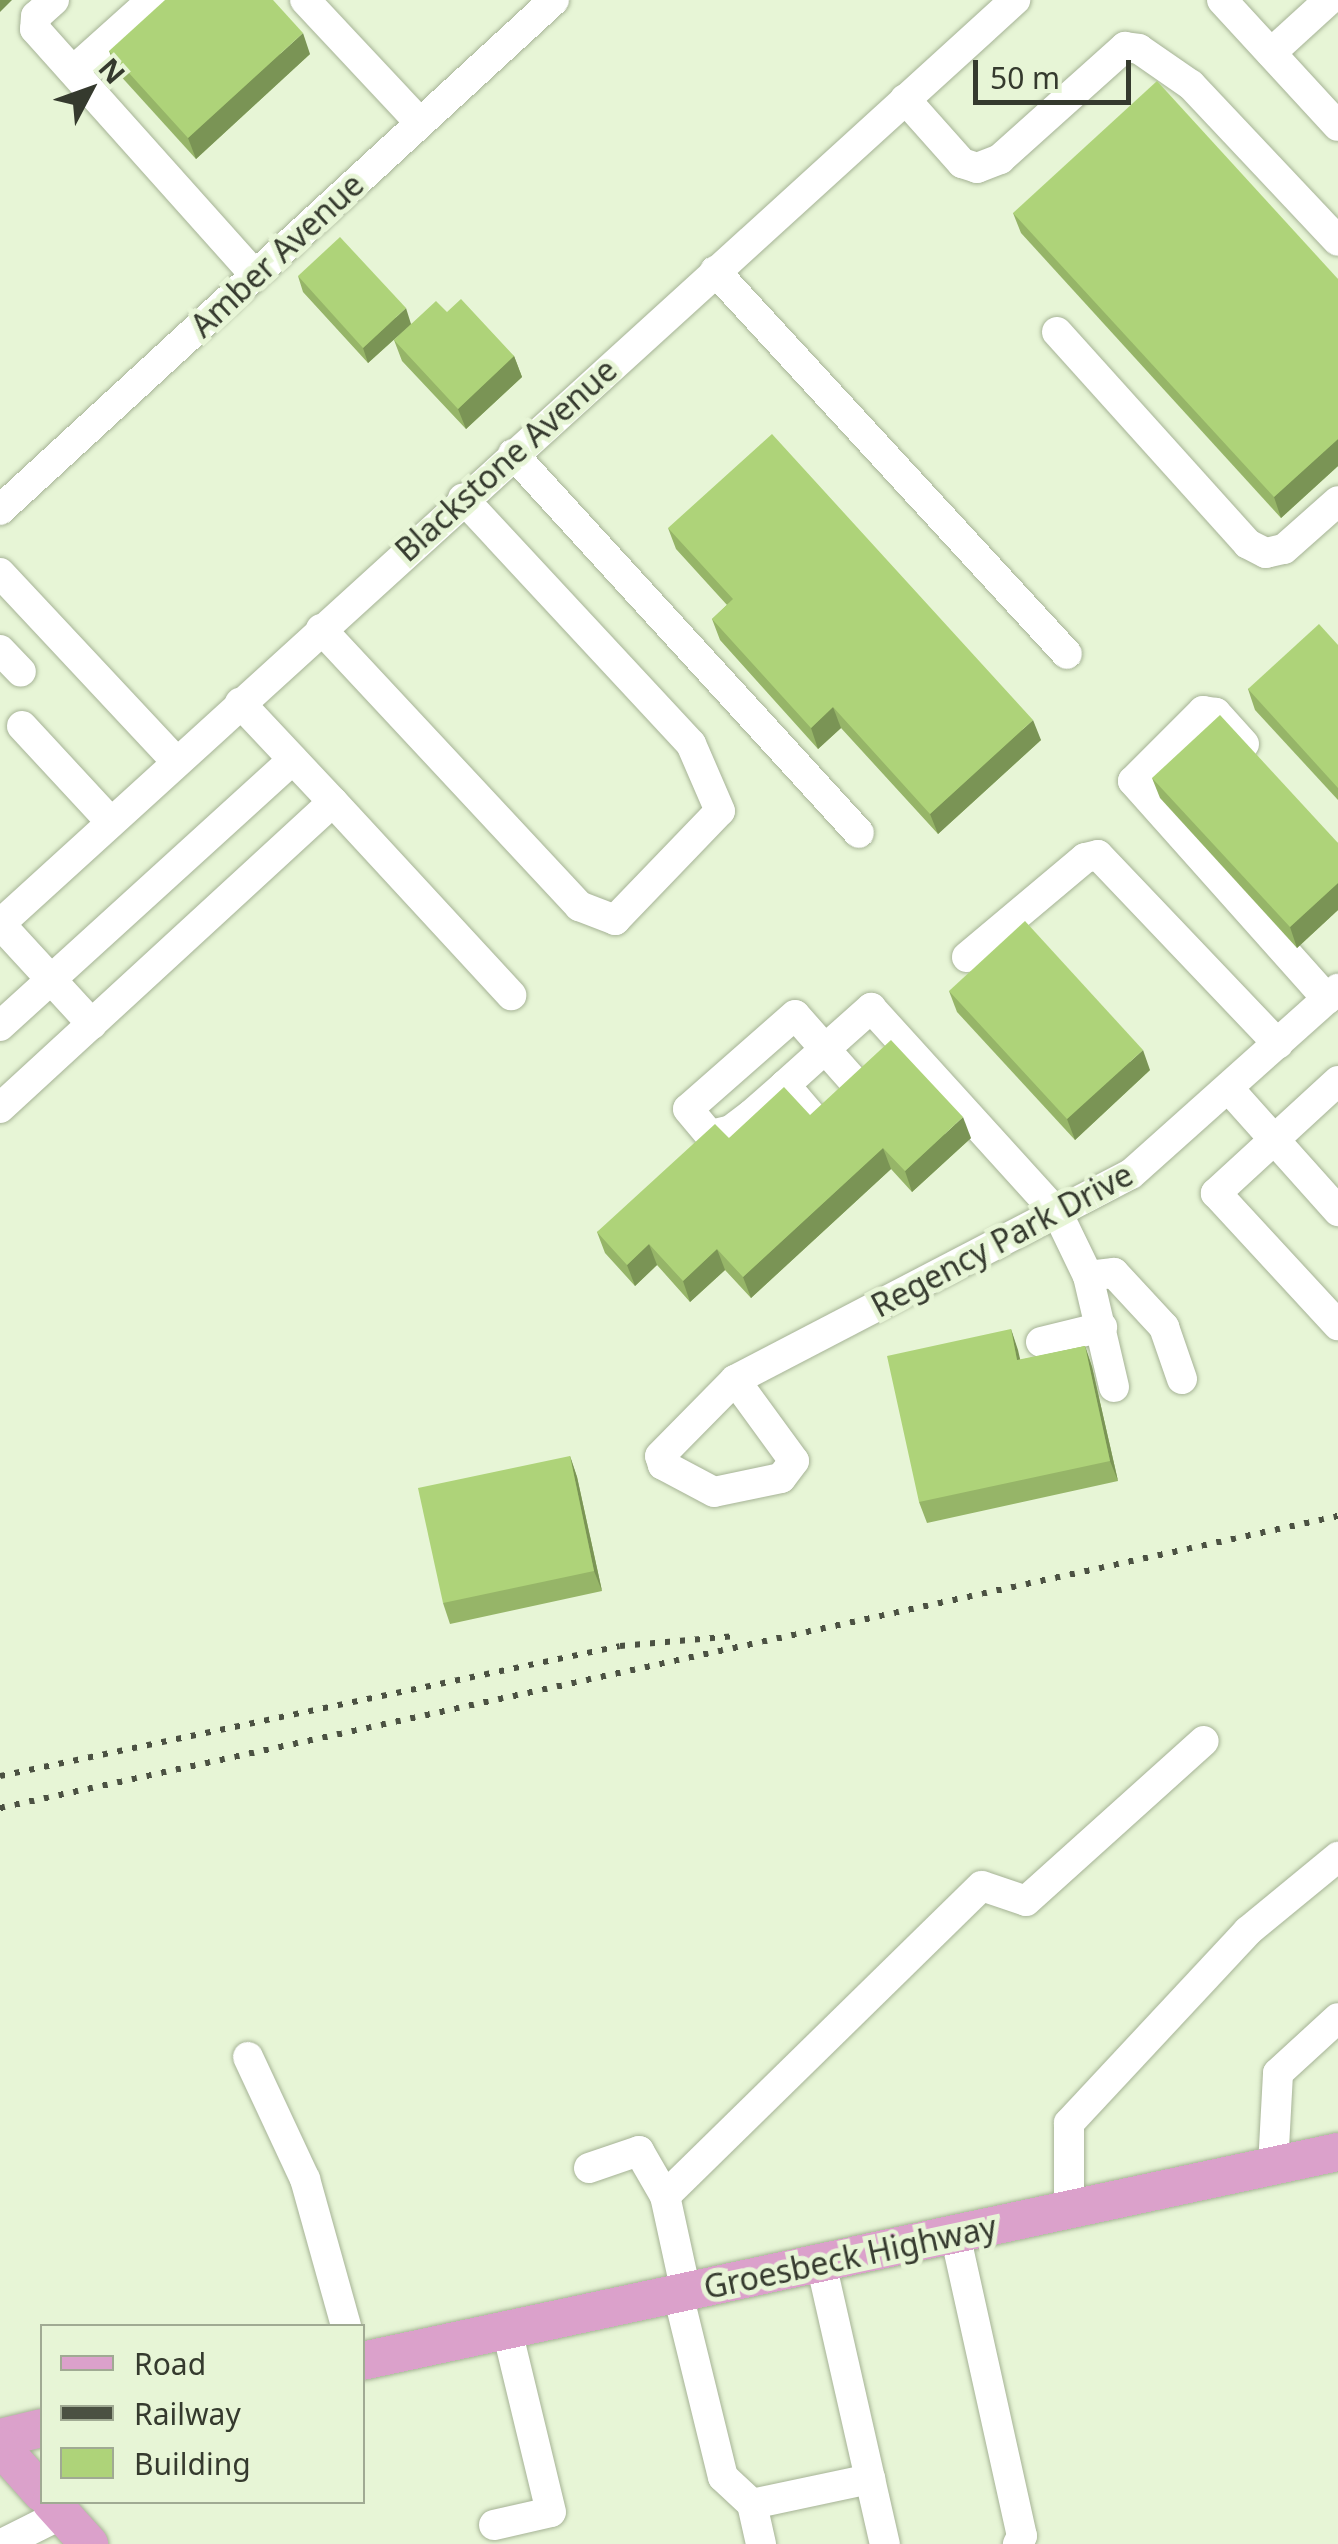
<!DOCTYPE html>
<style>
body{margin:0}
#map{position:relative;width:1338px;height:2544px;overflow:hidden;background:#e7f5d6;font-family:"Noto Sans",sans-serif}
div>[style]{position:absolute}
[style*='--x']{left:calc(var(--x)*1px);top:calc(var(--y)*1px);width:calc(var(--w)*1px);rotate:calc(var(--a)*1deg)}
.roads{filter:drop-shadow(0 0 2px #a6b396) drop-shadow(0 0 2px #a6b396)}
.minor>*{height:30px;margin:-15px;padding:0 15px;transform-origin:15px;border-radius:15px;background:#fff}
.major>*{height:38px;margin:-19px;padding:0 19px;transform-origin:19px;border-radius:19px;background:#dba1cb}
.rail>*{height:6px;margin-top:-3px;transform-origin:0;background:repeating-linear-gradient(90deg,#4b5142 0 5px,transparent 0 15px)}
.wall>*{inset:0;background:#96b568}
.shaded-wall>*{inset:0;background:#7a9455}
.building>*{inset:0;background:#aed379}
span{translate:-50% -50%;white-space:nowrap;text-align:center;line-height:1.15;-webkit-text-stroke:10px #e7f5d6;paint-order:stroke}
.street-label{font-size:32px;color:#353a2e}
.legend{position:absolute;left:40px;top:2324px;width:325px;height:180px;box-sizing:border-box;background:#e7f5d6;border:2px solid #a0aa93;margin:0;padding:12px 18px;list-style:none;font-size:30px;color:#353a2e}
.legend li{display:flex;align-items:center;gap:20px;height:50px}
.legend b{width:50px;border:2px solid #a0aa93}
.north{position:absolute;left:40px;top:40px;width:100px;height:100px;-webkit-text-stroke:8px #e7f5d6;paint-order:stroke;rotate:49deg;font-size:28px;font-weight:700;line-height:40px;text-align:center;color:#353a2e}
.north::after{content:'';display:block;margin:auto;width:35px;height:45px;background:#353a2e;clip-path:polygon(50% 0,100% 100%,50% 72%,0 100%)}
.scale{position:absolute;left:973px;top:60px;width:158px;height:45px;box-sizing:border-box;border:5px solid #353a2e;border-top:0;padding-left:12px;font-size:30px;line-height:35px;white-space:nowrap;color:#353a2e;-webkit-text-stroke:8px #e7f5d6;paint-order:stroke}
</style>
<div id="map">
<div class="roads">
<div class="minor">
<i style="--x:54;--y:0;--w:24;--a:138"></i>
<i style="--x:36;--y:16;--w:13;--a:94"></i>
<i style="--x:35;--y:29;--w:330;--a:48.2"></i>
<i style="--x:305;--y:0;--w:168;--a:46.9"></i>
<i style="--x:1222;--y:0;--w:171;--a:47.4"></i>
<i style="--x:1271;--y:53;--w:79;--a:-42.4"></i>
<i style="--x:73;--y:71;--w:106;--a:-41.9"></i>
<i style="--x:905;--y:99;--w:86;--a:48.3"></i>
<i style="--x:962;--y:163;--w:16;--a:18"></i>
<i style="--x:977;--y:168;--w:25;--a:-21"></i>
<i style="--x:1000;--y:159;--w:168;--a:-41.9"></i>
<i style="--x:1125;--y:47;--w:14;--a:8"></i>
<i style="--x:1139;--y:49;--w:63;--a:34.7"></i>
<i style="--x:1191;--y:85;--w:214;--a:46.7"></i>
<i style="--x:715;--y:271;--w:520;--a:47.42"></i>
<i style="--x:1057;--y:332;--w:285;--a:48"></i>
<i style="--x:1248;--y:544;--w:20;--a:27"></i>
<i style="--x:1266;--y:553;--w:18;--a:-13"></i>
<i style="--x:1284;--y:549;--w:72;--a:-41.6"></i>
<i style="--x:513;--y:454;--w:513;--a:47.61"></i>
<i style="--x:0;--y:510;--w:753;--a:-42.63"></i>
<i style="--x:0;--y:573;--w:258;--a:46.9"></i>
<i style="--x:321;--y:629;--w:379;--a:47"></i>
<i style="--x:579;--y:906;--w:39;--a:21"></i>
<i style="--x:615;--y:920;--w:151;--a:-46.1"></i>
<i style="--x:720;--y:811;--w:73;--a:-113.4"></i>
<i style="--x:691;--y:744;--w:335;--a:-132.9"></i>
<i style="--x:0;--y:650;--w:30;--a:46"></i>
<i style="--x:22;--y:726;--w:131;--a:47.2"></i>
<i style="--x:1244;--y:744;--w:42;--a:-132.1"></i>
<i style="--x:1216;--y:713;--w:13;--a:-171"></i>
<i style="--x:1203;--y:711;--w:99;--a:135"></i>
<i style="--x:1133;--y:781;--w:292;--a:48.3"></i>
<i style="--x:333;--y:802;--w:263;--a:47.3"></i>
<i style="--x:0;--y:924;--w:1373;--a:-42.31"></i>
<i style="--x:0;--y:924;--w:136;--a:47.4"></i>
<i style="--x:967;--y:957;--w:154;--a:-40"></i>
<i style="--x:1085;--y:858;--w:13;--a:-13"></i>
<i style="--x:1098;--y:855;--w:261;--a:46.4"></i>
<i style="--x:0;--y:1026;--w:396;--a:-42.3"></i>
<i style="--x:1338;--y:1081;--w:166;--a:137.4"></i>
<i style="--x:1216;--y:1193;--w:180;--a:47.3"></i>
<i style="--x:785;--y:1085;--w:46;--a:49.4"></i>
<i style="--x:857;--y:1085;--w:48;--a:-131.6"></i>
<i style="--x:825;--y:1049;--w:45;--a:-131.4"></i>
<i style="--x:795;--y:1015;--w:142;--a:138.7"></i>
<i style="--x:688;--y:1109;--w:34;--a:50"></i>
<i style="--x:710;--y:1135;--w:22;--a:-13"></i>
<i style="--x:731;--y:1130;--w:26;--a:-37"></i>
<i style="--x:752;--y:1114;--w:44;--a:-41.3"></i>
<i style="--x:785;--y:1085;--w:54;--a:-42"></i>
<i style="--x:825;--y:1049;--w:62;--a:-41.7"></i>
<i style="--x:871;--y:1008;--w:278;--a:47.8"></i>
<i style="--x:1058;--y:1214;--w:69;--a:64.2"></i>
<i style="--x:1088;--y:1276;--w:114;--a:76.8"></i>
<i style="--x:1229;--y:1089;--w:164;--a:48.2"></i>
<i style="--x:0;--y:1108;--w:452;--a:-42.6"></i>
<i style="--x:333;--y:802;--w:136;--a:-133.2"></i>
<i style="--x:1088;--y:1276;--w:26;--a:-7"></i>
<i style="--x:1114;--y:1273;--w:74;--a:47.2"></i>
<i style="--x:1164;--y:1327;--w:55;--a:70.9"></i>
<i style="--x:1041;--y:1342;--w:63;--a:-13.8"></i>
<i style="--x:735;--y:1380;--w:100;--a:53.9"></i>
<i style="--x:794;--y:1461;--w:21;--a:127"></i>
<i style="--x:781;--y:1478;--w:68;--a:168.2"></i>
<i style="--x:714;--y:1492;--w:58;--a:-152.1"></i>
<i style="--x:663;--y:1465;--w:9;--a:-108"></i>
<i style="--x:660;--y:1456;--w:107;--a:-45.4"></i>
<i style="--x:735;--y:1380;--w:446;--a:-27.5"></i>
<i style="--x:1131;--y:1174;--w:278;--a:-41.8"></i>
<i style="--x:248;--y:2057;--w:135;--a:65"></i>
<i style="--x:305;--y:2179;--w:153;--a:74.4"></i>
<i style="--x:1273;--y:2166;--w:93;--a:-86.9"></i>
<i style="--x:1278;--y:2073;--w:81;--a:-42.5"></i>
<i style="--x:589;--y:2168;--w:53;--a:-18.8"></i>
<i style="--x:639;--y:2151;--w:52;--a:60"></i>
<i style="--x:1069;--y:2210;--w:87;--a:-90"></i>
<i style="--x:1069;--y:2123;--w:262;--a:-47"></i>
<i style="--x:1248;--y:1931;--w:117;--a:-39.4"></i>
<i style="--x:955;--y:2234;--w:309;--a:77.5"></i>
<i style="--x:1022;--y:2536;--w:9;--a:117"></i>
<i style="--x:821;--y:2263;--w:288;--a:77.2"></i>
<i style="--x:686;--y:2292;--w:98;--a:-102.3"></i>
<i style="--x:665;--y:2196;--w:443;--a:-44.4"></i>
<i style="--x:982;--y:1886;--w:46;--a:18.8"></i>
<i style="--x:1026;--y:1901;--w:239;--a:-42"></i>
<i style="--x:678;--y:2294;--w:188;--a:76.2"></i>
<i style="--x:723;--y:2477;--w:40;--a:43"></i>
<i style="--x:752;--y:2504;--w:121;--a:-12"></i>
<i style="--x:752;--y:2504;--w:41;--a:77.3"></i>
<i style="--x:494;--y:2525;--w:58;--a:-12.8"></i>
<i style="--x:551;--y:2512;--w:187;--a:-103.6"></i>
<i style="--x:2;--y:2544;--w:67;--a:-26.6"></i>
</div>
<div class="major">
<i style="--x:362;--y:2361;--w:998;--a:-12.09"></i>
<i style="--x:0;--y:2438;--w:43;--a:-13.4"></i>
<i style="--x:0;--y:2446;--w:63;--a:48.2"></i>
<i style="--x:51;--y:2502;--w:57;--a:47.9"></i>
</div>
</div>
<div class="rail">
<i style="--x:0;--y:1776;--w:633;--a:-11.84"></i>
<i style="--x:620;--y:1646;--w:116;--a:-4.9"></i>
<i style="--x:0;--y:1808;--w:1369;--a:-12.31"></i>
</div>
<div class="wall">
<i style="clip-path:polygon(109px 51px,310px 54px,196px 159px,117px 72px)"></i>
<i style="clip-path:polygon(1013px 213px,1338px 279px,1338px 466px,1281px 518px,1021px 233px)"></i>
<i style="clip-path:polygon(298px 276px,411px 324px,447px 312px,514px 356px,522px 377px,466px 429px,402px 361px,394px 340px,408px 327px,368px 363px,303px 292px)"></i>
<i style="clip-path:polygon(668px 528px,1041px 740px,938px 834px,841px 728px,818px 749px,720px 640px,712px 619px,727px 605px,676px 549px)"></i>
<i style="clip-path:polygon(1338px 645px,1338px 800px,1255px 710px,1248px 689px)"></i>
<i style="clip-path:polygon(1152px 778px,1338px 843px,1338px 910px,1297px 948px,1160px 798px)"></i>
<i style="clip-path:polygon(949px 991px,1150px 1070px,1075px 1140px,957px 1012px)"></i>
<i style="clip-path:polygon(810px 1115px,971px 1138px,912px 1192px,891px 1169px,751px 1298px,725px 1270px,690px 1302px,657px 1265px,635px 1286px,605px 1253px,597px 1232px,729px 1138px)"></i>
<i style="clip-path:polygon(1011px 1329px,1020px 1360px,1085px 1346px,1092px 1367px,1118px 1481px,927px 1523px,919px 1502px)"></i>
<i style="clip-path:polygon(570px 1456px,577px 1477px,602px 1591px,450px 1624px,443px 1603px)"></i>
</div>
<div class="shaded-wall">
<i style="clip-path:polygon(0 0,12px 0,0 12px)"></i>
<i style="clip-path:polygon(303px 33px,310px 54px,196px 159px,188px 138px)"></i>
<i style="clip-path:polygon(406px 308px,411px 324px,368px 363px,363px 348px)"></i>
<i style="clip-path:polygon(514px 356px,522px 377px,466px 429px,458px 409px)"></i>
<i style="clip-path:polygon(1338px 439px,1338px 466px,1281px 518px,1274px 497px)"></i>
<i style="clip-path:polygon(833px 707px,841px 728px,818px 749px,811px 728px)"></i>
<i style="clip-path:polygon(1033px 720px,1041px 740px,938px 834px,930px 814px)"></i>
<i style="clip-path:polygon(1338px 883px,1338px 910px,1297px 948px,1290px 927px)"></i>
<i style="clip-path:polygon(1143px 1050px,1150px 1070px,1075px 1140px,1067px 1119px)"></i>
<i style="clip-path:polygon(963px 1117px,971px 1138px,912px 1192px,905px 1171px)"></i>
<i style="clip-path:polygon(883px 1148px,891px 1169px,751px 1298px,743px 1277px)"></i>
<i style="clip-path:polygon(649px 1244px,657px 1265px,635px 1286px,627px 1265px)"></i>
<i style="clip-path:polygon(717px 1249px,725px 1270px,690px 1302px,683px 1281px)"></i>
<i style="clip-path:polygon(1011px 1329px,1018px 1350px,1025px 1381px,1017px 1360px)"></i>
<i style="clip-path:polygon(1085px 1346px,1092px 1367px,1118px 1481px,1110px 1461px)"></i>
<i style="clip-path:polygon(570px 1456px,577px 1477px,602px 1591px,594px 1571px)"></i>
</div>
<div class="building">
<i style="clip-path:polygon(165px 0,273px 0,303px 33px,188px 138px,109px 51px)"></i>
<i style="clip-path:polygon(1157px 81px,1338px 279px,1338px 439px,1274px 497px,1013px 213px)"></i>
<i style="clip-path:polygon(340px 237px,406px 308px,363px 348px,298px 276px)"></i>
<i style="clip-path:polygon(461px 299px,514px 356px,458px 409px,394px 340px,436px 301px,447px 312px)"></i>
<i style="clip-path:polygon(772px 434px,1033px 720px,930px 814px,833px 707px,811px 728px,712px 619px,733px 599px,668px 528px)"></i>
<i style="clip-path:polygon(1319px 624px,1338px 645px,1338px 788px,1248px 689px)"></i>
<i style="clip-path:polygon(1220px 715px,1338px 843px,1338px 883px,1290px 927px,1152px 778px)"></i>
<i style="clip-path:polygon(1025px 921px,1143px 1050px,1067px 1119px,949px 991px)"></i>
<i style="clip-path:polygon(891px 1040px,963px 1117px,905px 1171px,883px 1148px,743px 1277px,717px 1249px,683px 1281px,649px 1244px,627px 1265px,597px 1232px,715px 1124px,729px 1138px,784px 1087px,810px 1115px)"></i>
<i style="clip-path:polygon(1011px 1329px,1017px 1360px,1085px 1346px,1110px 1461px,919px 1502px,887px 1356px)"></i>
<i style="clip-path:polygon(570px 1456px,594px 1571px,443px 1603px,418px 1488px)"></i>
</div>
<div class="street-label">
<span style="left:277px;top:255px;rotate:-43deg">Amber Avenue</span>
<span style="left:506px;top:460px;rotate:-42deg">Blackstone Avenue</span>
<span style="left:1002px;top:1240px;rotate:-28deg">Regency Park Drive</span>
<span style="left:850px;top:2257px;rotate:-12deg">Groesbeck Highway</span>
</div>
<ul class="legend">
<li><b style="height:12px;background:#dba1cb"></b>Road</li>
<li><b style="height:12px;background:#4b5142"></b>Railway</li>
<li><b style="height:28px;background:#aed379"></b>Building</li>
</ul>
<div class="north">N</div>
<div class="scale">50 m</div>
</div>
